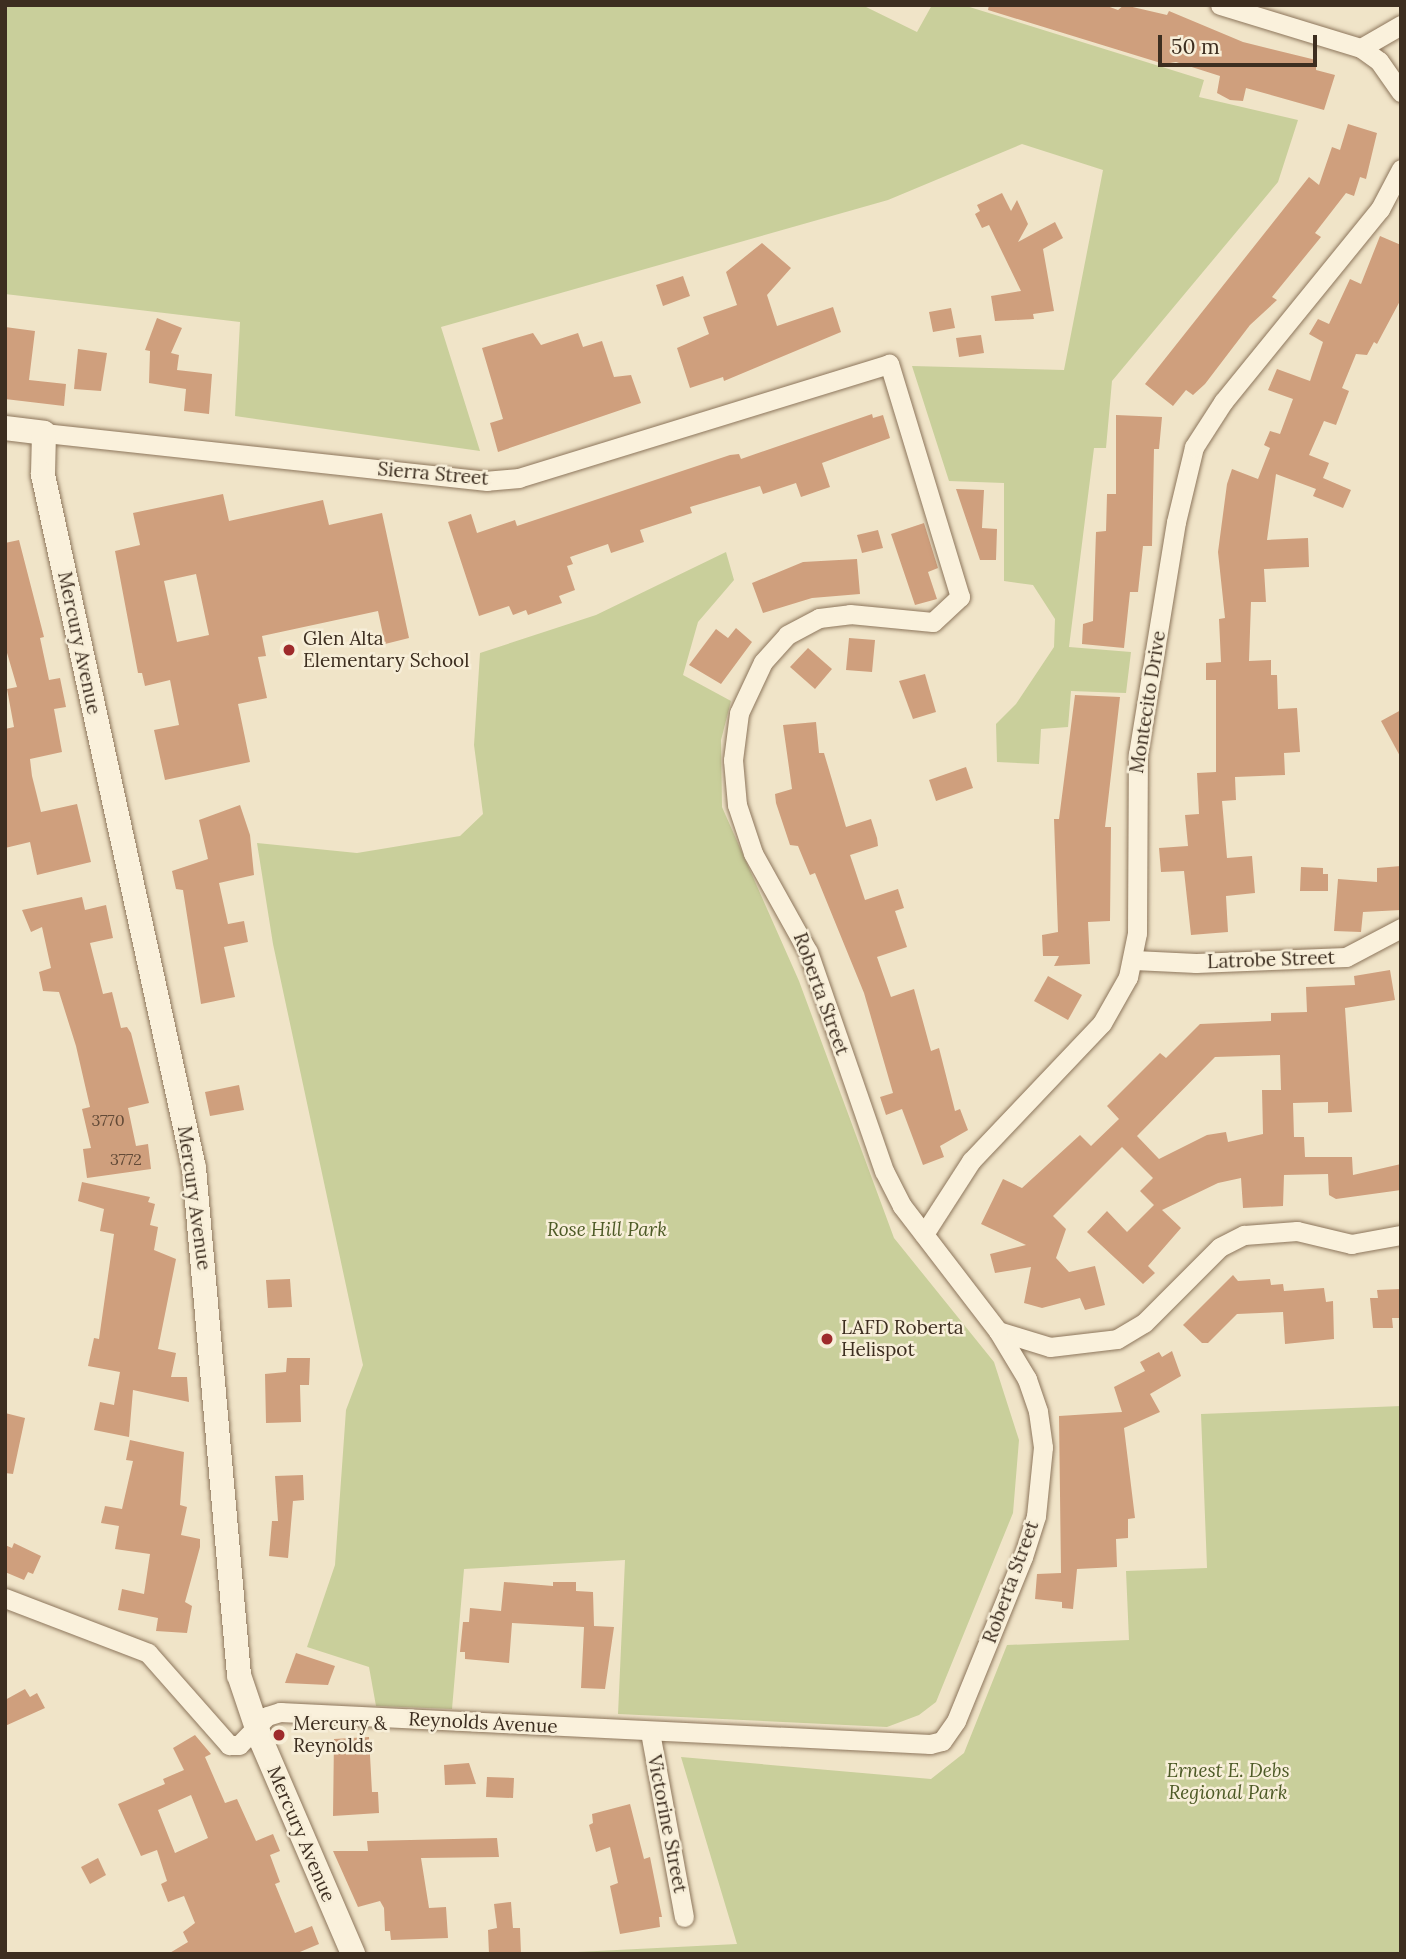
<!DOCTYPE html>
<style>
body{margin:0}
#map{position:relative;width:1406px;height:1959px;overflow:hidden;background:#f0e4c8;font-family:Lora,serif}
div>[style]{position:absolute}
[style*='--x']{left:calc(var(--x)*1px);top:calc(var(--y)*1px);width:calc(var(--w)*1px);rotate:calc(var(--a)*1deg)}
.green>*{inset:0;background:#c9cf9b}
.building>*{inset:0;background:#cf9f7d}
.roads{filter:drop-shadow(0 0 2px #8d765c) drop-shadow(0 0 2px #8d765c)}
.minor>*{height:19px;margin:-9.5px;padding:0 9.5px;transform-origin:9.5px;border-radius:9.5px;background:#faf1dc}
.tertiary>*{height:24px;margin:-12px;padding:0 12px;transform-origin:12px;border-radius:12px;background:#faf1dc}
.dots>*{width:19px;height:19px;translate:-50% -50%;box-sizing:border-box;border:4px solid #f7eed8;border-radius:50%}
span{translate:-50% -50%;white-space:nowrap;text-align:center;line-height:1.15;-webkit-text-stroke:5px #f7eed8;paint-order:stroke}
.number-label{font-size:16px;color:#624a37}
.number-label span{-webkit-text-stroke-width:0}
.street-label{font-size:19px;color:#3d2e20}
.poi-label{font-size:19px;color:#3d2e20}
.left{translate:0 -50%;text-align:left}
.park-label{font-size:19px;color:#4d5a26;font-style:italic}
.frame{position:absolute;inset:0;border:7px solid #3d2e20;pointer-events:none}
.scale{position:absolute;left:1158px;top:35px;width:159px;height:32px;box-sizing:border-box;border:4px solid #3d2e20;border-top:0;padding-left:9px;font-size:21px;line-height:24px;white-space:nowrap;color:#3d2e20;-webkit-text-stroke:5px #f7eed8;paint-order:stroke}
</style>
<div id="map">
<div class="green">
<i style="clip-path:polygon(5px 5px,862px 5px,917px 32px,932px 5px,963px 5px,1204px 80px,1199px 97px,1298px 120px,1278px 182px,1112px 381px,1106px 448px,1094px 448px,1069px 647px,1131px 652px,1126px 693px,1071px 691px,1068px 727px,1041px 729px,1039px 764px,997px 762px,996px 724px,1016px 704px,1054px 647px,1055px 619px,1033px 585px,1004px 581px,1004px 483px,949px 481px,912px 366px,1064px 370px,1103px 170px,1022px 144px,888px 200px,441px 327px,480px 451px,235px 416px,240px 322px,5px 294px)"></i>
<i style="clip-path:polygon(726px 552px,734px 580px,698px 622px,683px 675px,731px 701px,721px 740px,722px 807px,799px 981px,894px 1238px,994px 1362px,1019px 1440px,1013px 1513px,936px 1702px,919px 1715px,887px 1727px,618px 1714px,625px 1560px,464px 1569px,452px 1709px,376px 1706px,369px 1667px,307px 1647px,335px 1565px,346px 1410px,363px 1365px,273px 944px,257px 843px,357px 853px,460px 836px,483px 814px,474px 745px,480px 653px,596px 615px)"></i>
<i style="clip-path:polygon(1401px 1406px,1401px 1954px,537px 1954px,737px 1944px,681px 1757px,931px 1779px,964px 1753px,1007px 1645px,1129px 1640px,1126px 1571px,1207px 1568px,1201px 1414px)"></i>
</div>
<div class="building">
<i style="clip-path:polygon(989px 5px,1104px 5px,1118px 10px,1124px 5px,1167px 15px,1169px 11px,1243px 42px,1316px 60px,1316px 70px,1335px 75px,1324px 110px,1246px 88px,1243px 101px,1230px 100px,1217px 93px,1220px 76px,1176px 62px,1164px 64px,988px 10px)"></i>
<i style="clip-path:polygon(1348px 124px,1377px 133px,1366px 179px,1360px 177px,1354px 196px,1346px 193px,1315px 233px,1321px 237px,1272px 297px,1277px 300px,1250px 325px,1205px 384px,1193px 395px,1186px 390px,1173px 406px,1145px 384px,1309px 177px,1319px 185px,1332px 147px,1340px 150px)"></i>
<i style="clip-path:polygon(1002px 193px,1011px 211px,1017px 200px,1028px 224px,1018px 242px,1055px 222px,1063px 238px,1043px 249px,1054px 311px,1033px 314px,1034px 319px,995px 321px,991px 296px,1021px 291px,989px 225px,982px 228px,975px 214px,980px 211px,977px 205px)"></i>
<i style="clip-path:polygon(1380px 236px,1401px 245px,1401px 299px,1377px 344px,1374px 342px,1367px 355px,1356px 354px,1342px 388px,1349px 391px,1336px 425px,1324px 421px,1309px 455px,1329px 463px,1323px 478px,1351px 490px,1343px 508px,1313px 496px,1316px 489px,1276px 474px,1267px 540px,1308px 538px,1309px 567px,1264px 569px,1266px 602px,1251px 602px,1249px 661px,1271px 660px,1271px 675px,1277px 675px,1278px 709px,1297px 708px,1300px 752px,1284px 753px,1285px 775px,1235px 777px,1236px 800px,1222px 801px,1227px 858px,1252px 856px,1255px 893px,1226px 896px,1228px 932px,1191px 935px,1184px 871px,1161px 872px,1159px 848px,1188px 846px,1185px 815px,1199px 814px,1197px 773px,1216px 772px,1216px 680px,1206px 680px,1206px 663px,1221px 662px,1219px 619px,1225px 618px,1218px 552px,1227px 484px,1232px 469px,1258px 479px,1270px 448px,1264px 445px,1270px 431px,1280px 434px,1293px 399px,1268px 390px,1277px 369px,1310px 381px,1323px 342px,1309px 334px,1318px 319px,1329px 324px,1350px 279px,1361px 284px)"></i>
<i style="clip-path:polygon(762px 243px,791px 268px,767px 295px,777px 326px,833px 307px,841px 332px,724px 381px,723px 377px,690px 388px,677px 348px,709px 334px,703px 317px,737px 305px,726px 272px)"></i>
<i style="clip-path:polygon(683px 276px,690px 296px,663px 306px,656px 285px)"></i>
<i style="clip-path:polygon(951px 308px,955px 328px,933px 332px,929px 312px)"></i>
<i style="clip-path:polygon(157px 318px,182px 328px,171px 353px,179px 355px,177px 370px,212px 374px,209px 414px,184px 411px,186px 389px,149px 383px,150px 351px,145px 350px)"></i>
<i style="clip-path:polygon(5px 327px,35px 331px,29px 380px,66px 384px,64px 406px,5px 399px)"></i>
<i style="clip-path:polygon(533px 333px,541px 345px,578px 333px,583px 347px,602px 341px,614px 377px,631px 375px,641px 403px,498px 452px,490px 423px,503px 419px,482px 348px)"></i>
<i style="clip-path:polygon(981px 335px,984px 353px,959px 357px,956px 338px)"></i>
<i style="clip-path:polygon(78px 349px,107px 353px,101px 391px,74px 389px)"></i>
<i style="clip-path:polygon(872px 414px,873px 418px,883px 415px,890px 438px,822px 463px,830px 487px,801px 497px,796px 483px,763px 494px,760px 486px,690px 507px,692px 513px,640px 530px,644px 542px,611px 553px,608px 544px,570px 557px,573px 564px,567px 566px,575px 590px,559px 596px,562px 603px,528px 615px,526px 610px,513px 615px,509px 606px,479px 616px,448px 522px,471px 514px,477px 533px,515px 520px,517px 526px,730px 455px,739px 454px,741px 459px)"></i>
<i style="clip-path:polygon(1116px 415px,1162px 417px,1159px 449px,1154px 449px,1152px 546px,1143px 546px,1138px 592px,1130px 592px,1124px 648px,1082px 644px,1083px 624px,1093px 621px,1096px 532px,1106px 531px,1107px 494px,1116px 494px)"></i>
<i style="clip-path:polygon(956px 489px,984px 490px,982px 528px,997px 529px,996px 560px,980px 560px)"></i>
<i style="clip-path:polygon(evenodd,223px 494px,229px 521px,323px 500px,329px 525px,382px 513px,409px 638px,385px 644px,378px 611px,262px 636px,266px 656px,258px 657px,267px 698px,238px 704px,250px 762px,165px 780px,154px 730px,179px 725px,170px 680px,145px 686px,142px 673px,138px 673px,115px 551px,140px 545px,133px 513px,223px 494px,196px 574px,209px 635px,177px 642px,164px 581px,196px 574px)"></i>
<i style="clip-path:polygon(924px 523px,938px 568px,928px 572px,937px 599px,915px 605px,891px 534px)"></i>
<i style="clip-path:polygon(878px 530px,883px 548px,862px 553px,857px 535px)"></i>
<i style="clip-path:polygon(19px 540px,44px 637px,40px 638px,49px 680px,60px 678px,66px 707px,54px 709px,62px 752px,30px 759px,32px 776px,41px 812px,77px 804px,91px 862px,37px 875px,30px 842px,5px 848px,5px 729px,14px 727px,7px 689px,17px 687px,5px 646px,5px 543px)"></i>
<i style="clip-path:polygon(857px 559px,860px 594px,812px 598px,763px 613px,752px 583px,803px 562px)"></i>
<i style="clip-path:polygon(736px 628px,752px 642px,721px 684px,689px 665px,716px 629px,728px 638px)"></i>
<i style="clip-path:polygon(849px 638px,875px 640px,872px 672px,846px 670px)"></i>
<i style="clip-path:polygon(808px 648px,832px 669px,815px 689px,790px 667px)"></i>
<i style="clip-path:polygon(925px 674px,936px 712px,913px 719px,899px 681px)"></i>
<i style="clip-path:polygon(1075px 695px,1120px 697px,1105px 827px,1111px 827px,1110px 921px,1088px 922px,1090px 964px,1054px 966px,1059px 956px,1043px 956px,1042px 935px,1058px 932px,1054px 819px,1059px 819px)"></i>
<i style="clip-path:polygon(1401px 710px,1401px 758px,1381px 721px)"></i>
<i style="clip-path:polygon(816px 722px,819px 753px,824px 753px,846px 827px,871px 819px,877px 838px,878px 846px,850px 855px,865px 900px,898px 889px,904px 908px,895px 911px,907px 947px,877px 957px,891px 997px,914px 989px,931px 1051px,939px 1048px,955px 1111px,960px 1109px,968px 1130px,940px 1146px,944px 1157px,923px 1165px,902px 1109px,886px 1115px,880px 1097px,893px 1093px,864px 993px,815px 873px,810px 875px,798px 846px,790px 845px,776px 803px,775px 794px,792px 789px,783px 725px)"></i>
<i style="clip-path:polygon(966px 767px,973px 788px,936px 801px,929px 780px)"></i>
<i style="clip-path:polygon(240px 805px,250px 835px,254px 875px,219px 883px,228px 924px,244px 921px,248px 942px,224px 947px,235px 997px,201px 1004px,183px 890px,176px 889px,172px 871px,208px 859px,199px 820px)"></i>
<i style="clip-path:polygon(1401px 866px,1401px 910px,1363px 912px,1361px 932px,1334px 931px,1338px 879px,1377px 882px,1377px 868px)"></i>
<i style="clip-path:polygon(1301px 867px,1323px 868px,1323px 874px,1328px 874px,1328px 891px,1300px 891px)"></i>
<i style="clip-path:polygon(82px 897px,85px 910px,106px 905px,113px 938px,90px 943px,103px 994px,112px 992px,121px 1028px,127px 1027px,131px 1033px,149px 1103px,128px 1108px,136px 1146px,148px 1144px,151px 1169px,87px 1178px,83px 1149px,91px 1148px,82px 1109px,90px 1107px,76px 1046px,59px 992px,43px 991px,39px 972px,51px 968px,42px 927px,31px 932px,22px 910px)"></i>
<i style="clip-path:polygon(evenodd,1390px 970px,1395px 1000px,1345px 1008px,1352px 1112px,1328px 1113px,1328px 1102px,1293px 1103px,1294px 1137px,1304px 1137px,1305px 1157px,1352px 1157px,1353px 1175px,1401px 1164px,1401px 1190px,1336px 1199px,1329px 1195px,1328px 1174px,1284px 1175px,1283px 1206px,1243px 1208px,1241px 1178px,1218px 1183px,1162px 1210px,1181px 1228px,1148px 1266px,1155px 1273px,1143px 1284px,1087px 1232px,1107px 1211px,1127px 1232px,1154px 1205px,1140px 1191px,1153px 1178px,1122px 1147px,1053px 1216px,1066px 1229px,1056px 1258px,1069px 1272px,1095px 1266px,1105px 1305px,1085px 1310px,1080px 1298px,1042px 1308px,1024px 1303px,1031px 1267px,995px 1273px,990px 1254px,1026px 1245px,981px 1224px,1003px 1179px,1022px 1188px,1080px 1135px,1091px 1146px,1119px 1119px,1107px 1106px,1160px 1053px,1166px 1058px,1200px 1024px,1271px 1021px,1271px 1013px,1307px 1012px,1306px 987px,1355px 985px,1354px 976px,1390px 970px,1280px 1055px,1281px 1090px,1262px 1090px,1263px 1134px,1228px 1142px,1226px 1132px,1207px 1135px,1159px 1159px,1137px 1136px,1215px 1057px,1280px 1055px)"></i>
<i style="clip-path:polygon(1048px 976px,1082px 995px,1068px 1020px,1034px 1001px)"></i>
<i style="clip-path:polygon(239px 1085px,244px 1110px,210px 1116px,205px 1092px)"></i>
<i style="clip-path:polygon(82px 1182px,150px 1197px,148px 1202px,155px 1204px,150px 1225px,158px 1227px,154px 1250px,176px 1259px,158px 1349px,176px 1353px,171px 1377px,187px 1377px,189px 1402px,133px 1390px,129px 1437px,94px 1430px,100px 1402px,114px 1405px,120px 1372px,88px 1366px,94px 1338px,99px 1339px,114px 1234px,100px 1231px,104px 1209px,78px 1201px)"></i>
<i style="clip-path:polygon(1233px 1275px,1238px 1281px,1270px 1279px,1271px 1285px,1283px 1284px,1284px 1291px,1324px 1288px,1326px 1302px,1333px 1301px,1334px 1339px,1285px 1344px,1283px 1312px,1237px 1314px,1208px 1343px,1202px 1343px,1183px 1325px)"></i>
<i style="clip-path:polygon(290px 1279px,292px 1307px,268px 1308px,266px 1280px)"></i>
<i style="clip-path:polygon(1401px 1289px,1401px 1318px,1392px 1318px,1393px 1328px,1373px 1328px,1370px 1298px,1378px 1298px,1377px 1290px)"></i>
<i style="clip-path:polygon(1172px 1351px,1181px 1376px,1150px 1394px,1160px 1412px,1124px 1428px,1135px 1518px,1128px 1519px,1128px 1538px,1116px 1539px,1117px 1567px,1077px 1569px,1073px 1609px,1062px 1608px,1062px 1602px,1035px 1599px,1037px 1574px,1061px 1573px,1059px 1416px,1122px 1412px,1114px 1387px,1145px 1371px,1140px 1362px,1159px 1352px,1162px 1357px)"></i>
<i style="clip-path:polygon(287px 1358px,310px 1358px,309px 1385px,300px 1385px,301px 1422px,266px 1423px,265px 1374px,286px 1372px)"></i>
<i style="clip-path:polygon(5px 1413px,25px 1418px,13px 1474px,5px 1473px)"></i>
<i style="clip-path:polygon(130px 1440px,184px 1452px,180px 1505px,187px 1507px,181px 1535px,200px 1539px,200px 1547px,185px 1602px,192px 1606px,187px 1633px,156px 1631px,158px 1618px,118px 1610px,122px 1589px,144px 1594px,150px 1554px,115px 1549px,119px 1526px,101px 1523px,105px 1506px,122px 1509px,133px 1461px,126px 1460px)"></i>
<i style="clip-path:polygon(303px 1475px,304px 1500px,293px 1501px,288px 1558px,269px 1556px,272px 1521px,278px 1521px,275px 1476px)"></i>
<i style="clip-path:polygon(14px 1543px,41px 1556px,33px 1574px,28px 1572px,24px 1580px,5px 1572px,5px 1545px,12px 1548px)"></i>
<i style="clip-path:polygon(504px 1582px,553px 1586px,553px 1582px,576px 1582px,576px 1591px,593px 1592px,594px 1626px,614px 1627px,605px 1689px,581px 1688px,584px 1627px,512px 1623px,509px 1663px,465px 1659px,465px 1652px,460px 1652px,463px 1622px,469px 1622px,470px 1608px,501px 1611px)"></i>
<i style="clip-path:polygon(296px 1653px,335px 1666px,328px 1685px,285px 1683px)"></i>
<i style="clip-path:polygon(25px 1689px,30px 1697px,37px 1693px,45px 1708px,5px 1726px,5px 1700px)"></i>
<i style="clip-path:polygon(evenodd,195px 1735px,211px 1754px,205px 1757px,225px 1803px,237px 1799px,256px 1841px,273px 1834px,280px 1851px,270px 1855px,280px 1882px,275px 1884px,295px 1933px,312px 1926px,319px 1944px,295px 1954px,168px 1954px,188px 1942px,183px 1932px,195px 1923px,184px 1896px,168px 1902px,161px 1884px,167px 1881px,157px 1850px,141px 1856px,118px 1804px,165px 1784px,163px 1779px,184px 1770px,173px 1748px,195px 1735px,191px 1795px,208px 1838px,175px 1853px,158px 1810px,191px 1795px)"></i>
<i style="clip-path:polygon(369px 1737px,372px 1792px,378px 1792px,379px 1813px,333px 1816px,334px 1739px)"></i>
<i style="clip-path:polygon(469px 1763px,476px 1784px,445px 1785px,444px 1765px)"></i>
<i style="clip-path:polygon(487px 1777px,514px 1778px,513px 1798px,486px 1797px)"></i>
<i style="clip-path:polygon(630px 1804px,644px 1859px,650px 1857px,662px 1917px,659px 1917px,660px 1927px,620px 1934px,610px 1886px,618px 1883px,610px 1847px,596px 1852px,589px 1825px,593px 1823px,592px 1814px)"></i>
<i style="clip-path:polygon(497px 1838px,499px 1857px,421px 1858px,429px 1908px,446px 1907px,448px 1938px,391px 1940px,390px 1931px,385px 1931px,384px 1908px,380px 1901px,358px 1907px,333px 1851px,368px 1851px,367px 1841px)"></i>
<i style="clip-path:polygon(98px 1858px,106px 1875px,90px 1884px,81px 1867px)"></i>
<i style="clip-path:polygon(511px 1902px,513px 1928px,520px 1928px,521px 1954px,489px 1954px,488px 1930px,497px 1928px,494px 1904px)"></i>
</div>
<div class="roads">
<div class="minor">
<i style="--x:1220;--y:5;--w:147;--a:17"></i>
<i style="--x:1361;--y:48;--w:22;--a:36"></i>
<i style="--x:1379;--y:61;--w:38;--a:55"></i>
<i style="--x:1361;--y:48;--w:46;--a:-29.9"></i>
<i style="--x:1134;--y:960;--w:62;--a:2.8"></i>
<i style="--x:1196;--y:963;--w:150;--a:-2.3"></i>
<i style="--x:1346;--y:957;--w:62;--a:-27.8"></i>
<i style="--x:924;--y:1234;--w:87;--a:-57.2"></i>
<i style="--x:971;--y:1161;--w:190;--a:-46.5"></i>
<i style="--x:1102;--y:1023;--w:53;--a:-60.5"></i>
<i style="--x:1128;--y:977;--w:45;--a:-78.4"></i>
<i style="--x:1137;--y:933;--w:179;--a:-89.7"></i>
<i style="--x:1138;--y:754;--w:235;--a:-80.7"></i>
<i style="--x:1176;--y:522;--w:77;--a:-76.5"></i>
<i style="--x:1194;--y:447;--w:54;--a:-57.2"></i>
<i style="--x:1223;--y:402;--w:249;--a:-50.9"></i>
<i style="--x:1380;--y:209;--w:45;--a:-62.3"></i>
<i style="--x:998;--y:1331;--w:54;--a:17.1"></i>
<i style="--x:1050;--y:1347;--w:67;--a:-6.8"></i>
<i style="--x:1117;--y:1339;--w:31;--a:-31"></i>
<i style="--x:1144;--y:1323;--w:107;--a:-45"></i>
<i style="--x:1220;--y:1247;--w:27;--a:-27"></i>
<i style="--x:1244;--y:1235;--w:53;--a:-4.3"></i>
<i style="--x:1297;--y:1231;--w:56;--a:13.5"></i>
<i style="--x:1351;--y:1244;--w:51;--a:-10.2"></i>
<i style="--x:5;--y:1598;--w:153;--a:21"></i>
<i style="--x:148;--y:1653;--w:123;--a:48.6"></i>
<i style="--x:229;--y:1745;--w:10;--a:0"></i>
<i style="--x:239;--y:1745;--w:40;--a:-46"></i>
<i style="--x:267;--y:1716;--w:14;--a:-17"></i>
<i style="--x:280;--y:1712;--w:651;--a:2.82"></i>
<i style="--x:930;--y:1744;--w:12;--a:-14"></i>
<i style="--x:942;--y:1741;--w:24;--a:-55"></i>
<i style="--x:956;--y:1721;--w:177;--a:-67.8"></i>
<i style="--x:1023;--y:1557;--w:43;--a:-72.4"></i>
<i style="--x:1036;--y:1516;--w:69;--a:-84.2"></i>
<i style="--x:1043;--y:1447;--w:36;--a:-98"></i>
<i style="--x:1038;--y:1411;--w:34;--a:-109"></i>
<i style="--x:1027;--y:1379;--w:56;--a:-121.1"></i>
<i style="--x:998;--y:1331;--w:158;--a:-127.5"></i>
<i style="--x:902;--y:1206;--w:39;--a:-117"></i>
<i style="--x:884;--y:1171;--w:232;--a:-109.1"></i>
<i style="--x:808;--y:952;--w:113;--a:-119.1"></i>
<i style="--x:753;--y:853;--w:51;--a:-108.4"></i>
<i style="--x:737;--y:805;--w:45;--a:-95.1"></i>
<i style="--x:733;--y:760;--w:47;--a:-82.7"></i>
<i style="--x:739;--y:713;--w:56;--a:-64.8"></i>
<i style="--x:763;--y:662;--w:36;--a:-48"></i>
<i style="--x:787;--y:635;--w:36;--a:-28"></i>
<i style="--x:819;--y:618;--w:31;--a:-7"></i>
<i style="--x:850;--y:614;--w:83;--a:5.5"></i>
<i style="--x:933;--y:622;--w:37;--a:-43"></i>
<i style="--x:960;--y:597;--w:244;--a:-106.9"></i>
<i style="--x:889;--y:364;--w:387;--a:162.9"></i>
<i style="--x:519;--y:478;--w:32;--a:175"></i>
<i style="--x:487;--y:481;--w:446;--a:-173.8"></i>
<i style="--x:650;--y:1732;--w:188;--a:79.6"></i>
</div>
<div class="tertiary">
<i style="--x:5;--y:428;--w:39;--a:7"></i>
<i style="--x:44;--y:433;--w:42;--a:91.4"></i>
<i style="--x:43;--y:475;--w:709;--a:77.71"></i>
<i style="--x:194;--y:1168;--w:509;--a:84.93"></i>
<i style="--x:239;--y:1675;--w:69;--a:71.3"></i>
<i style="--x:261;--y:1740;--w:233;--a:66.7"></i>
</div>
</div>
<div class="dots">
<i style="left:289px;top:650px;background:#9e2a2b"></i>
<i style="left:827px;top:1339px;background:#9e2a2b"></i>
<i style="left:279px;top:1735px;background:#9e2a2b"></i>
</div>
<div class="number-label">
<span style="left:108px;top:1120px">3770</span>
<span style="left:126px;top:1159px">3772</span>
</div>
<div class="street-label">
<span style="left:433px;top:474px;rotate:5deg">Sierra Street</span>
<span style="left:79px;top:643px;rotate:78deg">Mercury Avenue</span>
<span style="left:1148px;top:702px;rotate:-81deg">Montecito Drive</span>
<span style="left:1271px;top:960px;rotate:-2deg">Latrobe Street</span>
<span style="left:821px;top:994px;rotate:70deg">Roberta Street</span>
<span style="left:194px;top:1198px;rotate:82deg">Mercury Avenue</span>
<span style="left:1011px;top:1582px;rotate:-70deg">Roberta Street</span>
<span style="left:483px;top:1723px;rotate:3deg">Reynolds Avenue</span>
<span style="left:667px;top:1824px;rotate:79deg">Victorine Street</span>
<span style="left:301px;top:1834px;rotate:67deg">Mercury Avenue</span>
</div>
<div class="poi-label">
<span class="left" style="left:303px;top:650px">Glen Alta<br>Elementary School</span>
<span class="left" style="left:841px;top:1339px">LAFD Roberta<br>Helispot</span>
<span class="left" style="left:293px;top:1735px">Mercury &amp;<br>Reynolds</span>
</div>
<div class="park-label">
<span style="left:607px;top:1230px">Rose Hill Park</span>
<span style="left:1228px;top:1782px">Ernest E. Debs<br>Regional Park</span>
</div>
<div class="frame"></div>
<div class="scale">50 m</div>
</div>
